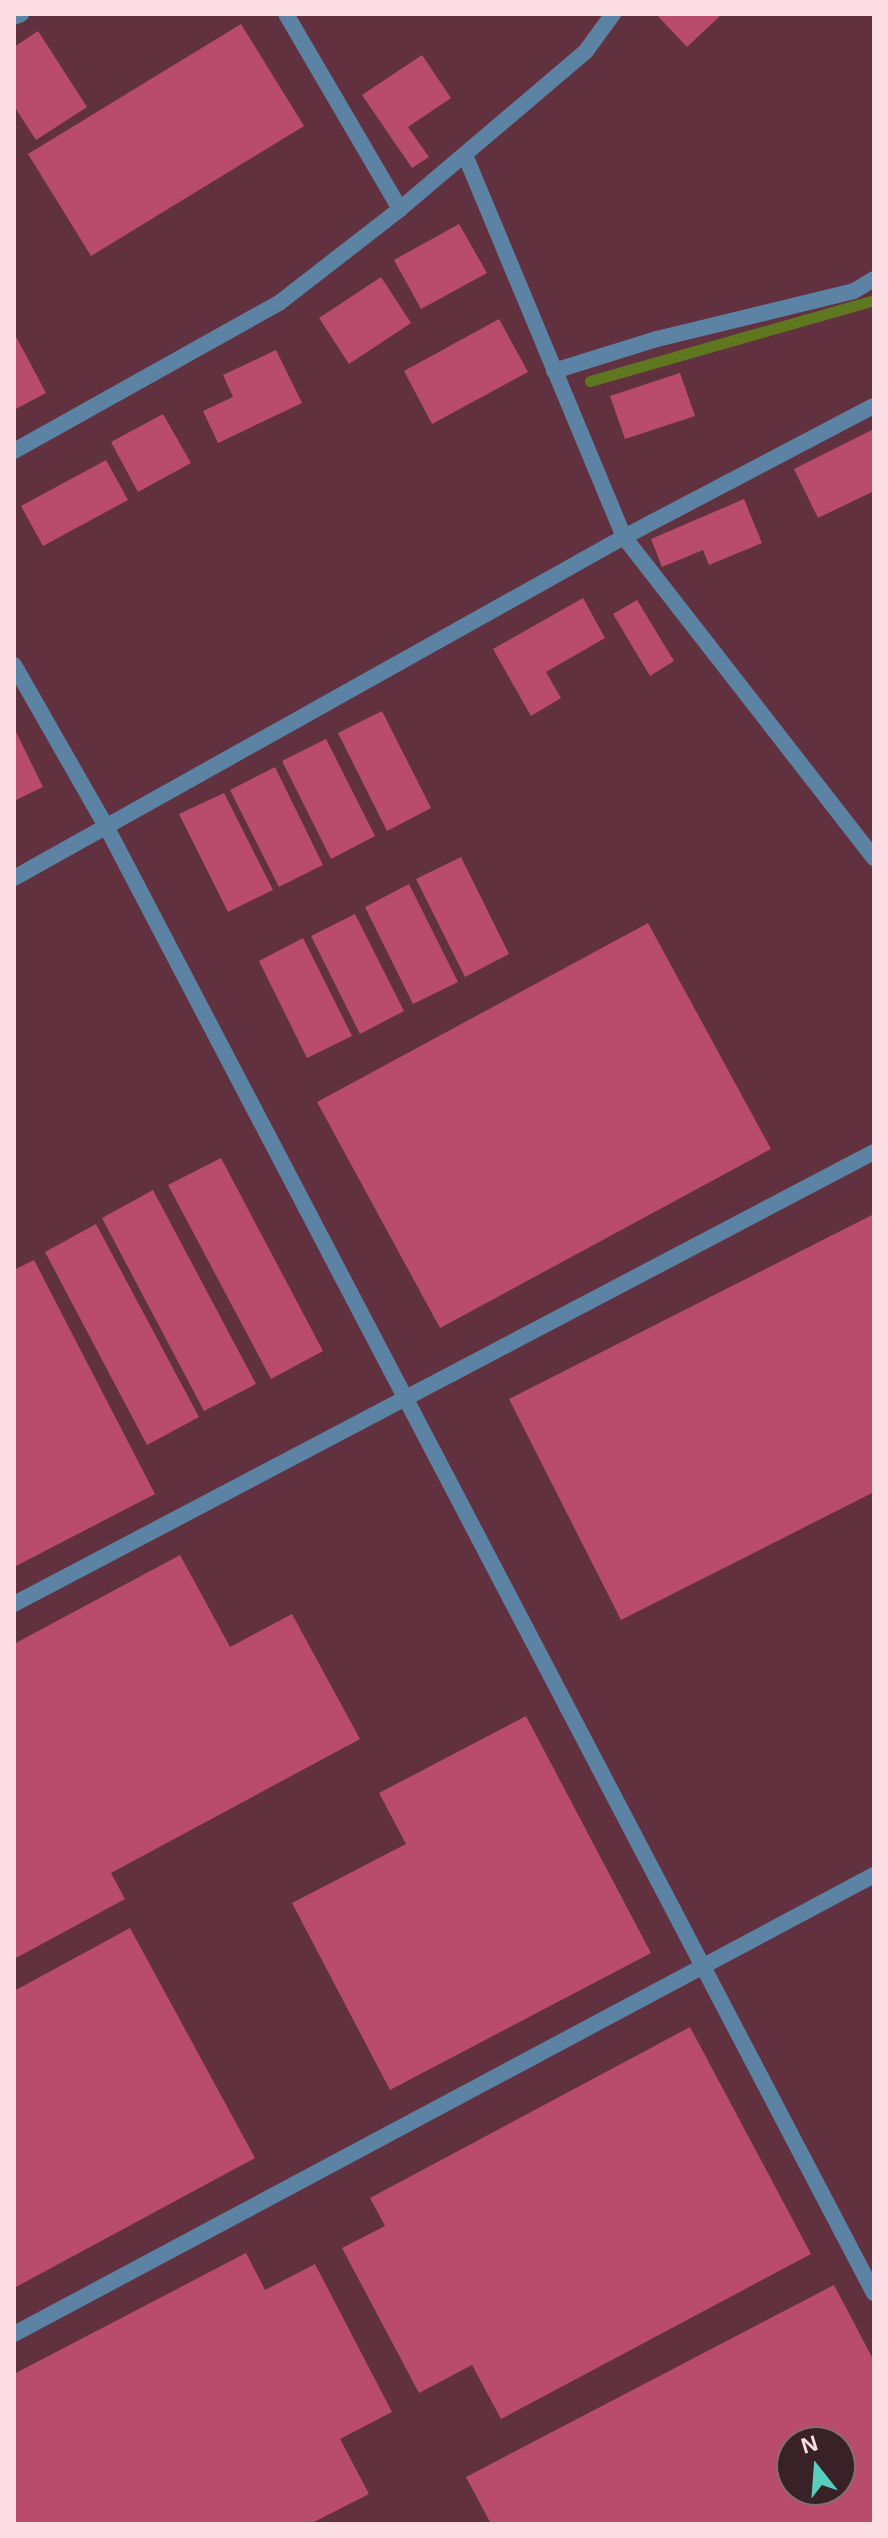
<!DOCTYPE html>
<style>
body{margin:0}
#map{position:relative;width:888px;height:2538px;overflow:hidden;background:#62313f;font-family:Helvetica,sans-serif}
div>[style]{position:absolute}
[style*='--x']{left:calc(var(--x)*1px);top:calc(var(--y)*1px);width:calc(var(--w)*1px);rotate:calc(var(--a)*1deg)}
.stream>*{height:11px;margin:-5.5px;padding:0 5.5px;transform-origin:5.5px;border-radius:5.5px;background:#5f781f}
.building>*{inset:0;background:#b94b6d}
.lane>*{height:16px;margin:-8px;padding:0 8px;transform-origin:8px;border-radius:8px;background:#5c83a3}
.street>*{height:16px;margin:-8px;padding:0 8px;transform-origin:8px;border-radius:8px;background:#5c83a3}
span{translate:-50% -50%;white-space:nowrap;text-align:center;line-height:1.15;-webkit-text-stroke:7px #392227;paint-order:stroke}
.frame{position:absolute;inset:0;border:16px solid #fddde4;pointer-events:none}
.north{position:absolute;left:776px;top:2426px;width:80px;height:80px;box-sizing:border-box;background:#392227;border:2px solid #876d73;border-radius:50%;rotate:343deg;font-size:22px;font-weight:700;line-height:32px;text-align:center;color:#fddde4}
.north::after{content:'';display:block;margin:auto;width:28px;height:36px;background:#59cebf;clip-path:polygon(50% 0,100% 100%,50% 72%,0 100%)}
</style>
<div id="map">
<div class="stream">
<i style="--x:590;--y:381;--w:295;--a:-15.9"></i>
</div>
<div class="building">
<i style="clip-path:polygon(656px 14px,722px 14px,687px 47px)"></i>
<i style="clip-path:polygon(241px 24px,304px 126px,91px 256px,28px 154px)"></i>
<i style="clip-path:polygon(38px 31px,87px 107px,36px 140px,14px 106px,14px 47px)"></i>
<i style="clip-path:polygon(422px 55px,451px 98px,408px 127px,429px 157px,412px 168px,362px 95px)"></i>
<i style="clip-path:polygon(459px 224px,487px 273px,421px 309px,394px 260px)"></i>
<i style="clip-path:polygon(381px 277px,411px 323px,349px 364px,319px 318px)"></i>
<i style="clip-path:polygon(499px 319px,528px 372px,432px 424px,404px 371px)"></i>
<i style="clip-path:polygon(14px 333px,46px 393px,14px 410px)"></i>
<i style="clip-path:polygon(276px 350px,302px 403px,218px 443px,203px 411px,233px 397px,223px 375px)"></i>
<i style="clip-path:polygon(680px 373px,695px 416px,625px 439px,610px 396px)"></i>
<i style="clip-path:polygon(163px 414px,191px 463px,138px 492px,111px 442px)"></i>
<i style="clip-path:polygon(874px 429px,874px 491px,818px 518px,794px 469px)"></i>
<i style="clip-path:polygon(106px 460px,128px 500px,43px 546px,21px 506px)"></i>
<i style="clip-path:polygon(744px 499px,762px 543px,709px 565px,703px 550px,662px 567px,651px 539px)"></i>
<i style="clip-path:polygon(583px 598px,605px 638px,546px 672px,561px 698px,531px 716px,493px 649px)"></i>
<i style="clip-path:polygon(637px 600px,674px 661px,650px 676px,613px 614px)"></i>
<i style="clip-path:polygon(382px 711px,431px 808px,387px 831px,338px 733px)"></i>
<i style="clip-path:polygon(14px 728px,43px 787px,14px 801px)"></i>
<i style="clip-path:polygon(326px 739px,375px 836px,331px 859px,282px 761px)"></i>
<i style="clip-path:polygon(275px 767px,323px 865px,279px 887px,230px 790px)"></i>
<i style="clip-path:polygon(224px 793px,273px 890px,228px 912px,179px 814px)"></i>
<i style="clip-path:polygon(461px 857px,509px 954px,465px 977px,416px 879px)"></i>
<i style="clip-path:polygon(409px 884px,458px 982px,413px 1004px,365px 907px)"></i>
<i style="clip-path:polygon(355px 914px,404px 1011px,360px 1034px,311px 936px)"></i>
<i style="clip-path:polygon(648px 923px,771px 1149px,440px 1328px,317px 1102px)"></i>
<i style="clip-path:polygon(303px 938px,352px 1036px,307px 1058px,259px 961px)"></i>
<i style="clip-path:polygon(221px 1158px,323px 1351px,271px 1379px,168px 1185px)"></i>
<i style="clip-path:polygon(153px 1190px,256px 1384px,204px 1411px,102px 1218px)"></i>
<i style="clip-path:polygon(874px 1214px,874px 1492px,621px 1620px,509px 1399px)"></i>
<i style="clip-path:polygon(96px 1224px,199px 1417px,147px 1445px,45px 1252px)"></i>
<i style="clip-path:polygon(34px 1260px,155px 1494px,14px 1567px,14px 1270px)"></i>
<i style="clip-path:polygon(180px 1555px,230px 1647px,292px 1614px,360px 1739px,111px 1873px,125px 1899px,14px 1959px,14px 1644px)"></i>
<i style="clip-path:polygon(526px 1716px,651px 1953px,390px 2090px,292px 1903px,406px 1844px,379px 1793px)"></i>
<i style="clip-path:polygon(130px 1928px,255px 2158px,14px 2288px,14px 1991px)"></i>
<i style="clip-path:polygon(690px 2027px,811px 2254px,501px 2419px,472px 2365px,419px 2393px,342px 2248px,385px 2226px,370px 2198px)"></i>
<i style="clip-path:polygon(246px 2253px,265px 2290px,315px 2264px,392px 2412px,340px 2439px,369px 2494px,310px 2524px,14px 2524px,14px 2374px)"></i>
<i style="clip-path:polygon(evenodd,834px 2285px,874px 2361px,874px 2524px,491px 2524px,466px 2477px,834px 2285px,792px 2442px,840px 2442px,840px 2490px,792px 2490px,792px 2442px)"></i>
</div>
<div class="lane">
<i style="--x:554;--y:371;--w:108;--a:-17.3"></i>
<i style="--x:657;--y:339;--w:203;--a:-13.7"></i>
<i style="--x:854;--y:291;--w:23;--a:-31"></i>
</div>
<div class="street">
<i style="--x:286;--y:14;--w:226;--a:59.7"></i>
<i style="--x:14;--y:17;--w:8;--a:-23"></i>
<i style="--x:465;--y:155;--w:414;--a:67.4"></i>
<i style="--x:624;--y:537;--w:407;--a:52.1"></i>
<i style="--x:14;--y:451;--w:304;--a:-29.2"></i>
<i style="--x:279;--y:303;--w:153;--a:-37.8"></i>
<i style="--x:400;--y:209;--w:244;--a:-40.3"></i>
<i style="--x:586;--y:51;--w:46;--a:-53.9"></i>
<i style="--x:14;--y:665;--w:188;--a:60.3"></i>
<i style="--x:107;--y:828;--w:1654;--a:62.37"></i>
<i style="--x:14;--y:878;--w:699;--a:-29.21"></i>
<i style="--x:624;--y:537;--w:282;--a:-27.7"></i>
<i style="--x:14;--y:1604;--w:972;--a:-27.73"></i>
<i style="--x:14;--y:2334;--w:975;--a:-28.09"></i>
</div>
<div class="frame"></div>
<div class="north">N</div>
</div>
